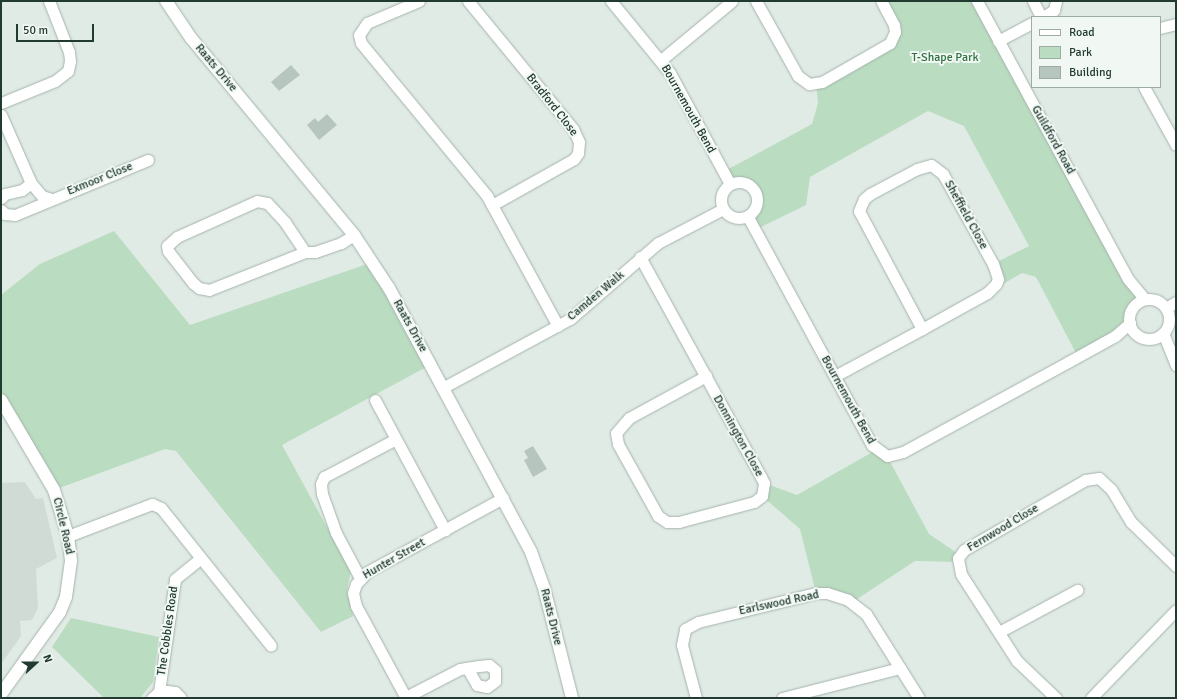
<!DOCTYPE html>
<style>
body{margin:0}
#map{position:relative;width:1177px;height:699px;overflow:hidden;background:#e1ebe5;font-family:Signika,sans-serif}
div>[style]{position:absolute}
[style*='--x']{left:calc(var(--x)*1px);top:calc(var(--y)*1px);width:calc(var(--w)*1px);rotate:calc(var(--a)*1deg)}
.built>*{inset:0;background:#cfdbd4}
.green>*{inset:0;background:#badcc0}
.building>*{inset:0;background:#b6c6be}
.roads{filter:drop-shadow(0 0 1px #a4b3ab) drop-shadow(0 0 1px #a4b3ab)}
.minor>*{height:11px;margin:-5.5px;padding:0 5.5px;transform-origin:5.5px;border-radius:5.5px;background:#fff}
.minor>.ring{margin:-5.5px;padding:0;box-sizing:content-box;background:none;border:11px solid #fff;border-radius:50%}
.tertiary>*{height:12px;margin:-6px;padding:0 6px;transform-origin:6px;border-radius:6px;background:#fff}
span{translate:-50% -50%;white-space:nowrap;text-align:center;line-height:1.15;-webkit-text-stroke:4px #f1f8f4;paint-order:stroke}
.park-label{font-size:12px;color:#2e7040}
.street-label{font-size:12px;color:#223b31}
.frame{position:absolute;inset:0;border:2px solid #223b31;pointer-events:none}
.legend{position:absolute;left:1031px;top:16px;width:130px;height:72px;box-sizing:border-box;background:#f1f8f4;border:1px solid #9eaca6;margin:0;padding:5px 7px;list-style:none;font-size:12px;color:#223b31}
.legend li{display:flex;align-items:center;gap:8px;height:20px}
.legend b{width:20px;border:1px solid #9eaca6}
.north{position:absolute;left:16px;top:643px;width:40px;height:40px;-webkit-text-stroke:3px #f1f8f4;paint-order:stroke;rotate:69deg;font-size:11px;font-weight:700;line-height:16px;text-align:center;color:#223b31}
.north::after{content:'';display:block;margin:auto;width:14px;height:18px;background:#223b31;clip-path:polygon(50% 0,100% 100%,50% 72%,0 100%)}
.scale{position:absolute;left:16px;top:24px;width:78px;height:18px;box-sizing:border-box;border:2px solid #223b31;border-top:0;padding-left:5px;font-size:12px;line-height:14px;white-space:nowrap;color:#223b31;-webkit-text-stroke:3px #f1f8f4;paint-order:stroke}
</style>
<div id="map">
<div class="built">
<i style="clip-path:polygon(25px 482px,36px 499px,43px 498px,57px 558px,36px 569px,38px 608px,32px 620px,20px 621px,21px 636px,1px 664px,1px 483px)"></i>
</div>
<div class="green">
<i style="clip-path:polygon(881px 1px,977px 1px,1140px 301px,1131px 311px,1130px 323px,1078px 357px,1036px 277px,1022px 273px,1003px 284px,996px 284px,993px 264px,1029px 246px,964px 126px,928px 111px,810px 177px,806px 205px,755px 230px,748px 217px,756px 207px,755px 190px,741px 181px,730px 184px,723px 172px,812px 124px,818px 103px,816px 83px,893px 38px)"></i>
<i style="clip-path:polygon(114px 231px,190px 325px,373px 262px,430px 365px,282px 445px,351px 571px,347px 590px,353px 616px,321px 632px,176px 451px,165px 449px,54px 490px,1px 390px,1px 295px,40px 264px)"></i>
<i style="clip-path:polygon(876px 450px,887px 456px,929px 534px,960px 555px,958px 562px,915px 561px,851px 603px,816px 593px,800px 529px,762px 496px,764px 483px,797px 495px)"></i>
<i style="clip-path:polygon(71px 618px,159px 637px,153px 682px,140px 698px,104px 698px,52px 647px)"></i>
</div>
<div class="building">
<i style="clip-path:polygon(291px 65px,300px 75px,279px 91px,271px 82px)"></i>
<i style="clip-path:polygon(327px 114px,337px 125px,319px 140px,307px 125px,315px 118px,318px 122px)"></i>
<i style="clip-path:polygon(533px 446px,547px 469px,533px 477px,524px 460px,528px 458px,524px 451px)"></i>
</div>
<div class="roads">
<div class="minor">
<i style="--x:419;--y:1;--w:56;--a:157.1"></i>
<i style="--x:367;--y:23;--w:14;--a:124"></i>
<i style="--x:359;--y:35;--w:8;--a:76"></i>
<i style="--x:361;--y:43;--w:198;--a:50.5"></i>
<i style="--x:487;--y:196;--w:148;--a:61.4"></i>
<i style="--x:468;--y:1;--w:166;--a:50.6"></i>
<i style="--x:573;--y:129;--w:14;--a:65"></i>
<i style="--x:579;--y:142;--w:11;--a:95"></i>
<i style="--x:578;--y:153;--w:7;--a:124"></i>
<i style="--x:574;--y:159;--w:94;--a:150.7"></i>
<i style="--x:611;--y:1;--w:93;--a:50.7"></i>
<i style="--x:670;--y:73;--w:126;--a:61.6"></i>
<i style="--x:756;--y:1;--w:86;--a:60.8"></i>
<i style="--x:798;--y:76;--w:14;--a:36"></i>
<i style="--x:809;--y:84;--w:13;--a:-9"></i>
<i style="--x:822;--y:82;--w:78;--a:-29.8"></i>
<i style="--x:890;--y:43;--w:12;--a:-66"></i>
<i style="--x:895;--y:32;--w:7;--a:-98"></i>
<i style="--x:894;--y:25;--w:27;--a:-118"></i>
<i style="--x:977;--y:1;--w:316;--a:61.5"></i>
<i style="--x:1128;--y:279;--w:26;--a:50"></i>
<i style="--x:1033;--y:1;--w:18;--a:63"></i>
<i style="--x:1043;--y:17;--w:13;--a:-32"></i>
<i style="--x:1054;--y:10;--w:9;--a:-77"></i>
<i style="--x:1160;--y:28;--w:16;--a:-14"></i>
<i style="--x:998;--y:41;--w:38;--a:-28"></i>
<i style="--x:661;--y:60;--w:92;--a:-39.7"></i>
<i style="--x:1144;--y:87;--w:66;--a:61.1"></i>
<i style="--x:1;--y:103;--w:58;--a:-22.2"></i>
<i style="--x:55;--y:81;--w:16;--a:-38"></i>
<i style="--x:68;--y:71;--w:10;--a:-79"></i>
<i style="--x:70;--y:61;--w:9;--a:-96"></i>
<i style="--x:69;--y:52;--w:55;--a:-111.4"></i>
<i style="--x:1;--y:115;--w:74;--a:66.2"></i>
<i style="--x:31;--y:183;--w:17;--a:50"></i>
<i style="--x:42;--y:196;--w:9;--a:18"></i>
<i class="ring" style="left:721px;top:182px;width:25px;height:25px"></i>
<i style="--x:1;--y:198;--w:6;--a:-45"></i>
<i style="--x:5;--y:194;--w:17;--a:-13"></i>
<i style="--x:22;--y:190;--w:11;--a:-38"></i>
<i style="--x:1;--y:210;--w:6;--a:45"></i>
<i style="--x:5;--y:214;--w:10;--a:6"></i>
<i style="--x:15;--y:215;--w:144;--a:-22.5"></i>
<i style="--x:748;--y:217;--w:260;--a:61.5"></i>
<i style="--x:872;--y:445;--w:19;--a:36"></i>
<i style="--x:887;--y:456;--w:16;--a:-14"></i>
<i style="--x:903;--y:452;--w:188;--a:-28.6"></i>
<i style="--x:1068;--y:362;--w:54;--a:-29"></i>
<i style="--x:1115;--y:336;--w:20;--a:-41"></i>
<i style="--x:305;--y:252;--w:36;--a:-124"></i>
<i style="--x:285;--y:222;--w:26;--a:-133"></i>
<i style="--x:267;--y:203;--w:10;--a:-169"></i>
<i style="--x:257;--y:201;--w:88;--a:155.8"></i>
<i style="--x:177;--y:237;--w:13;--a:138"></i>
<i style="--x:167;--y:246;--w:5;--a:79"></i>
<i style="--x:168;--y:251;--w:41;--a:52"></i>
<i style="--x:193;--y:283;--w:8;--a:40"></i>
<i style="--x:199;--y:288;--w:10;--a:11"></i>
<i style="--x:209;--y:290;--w:103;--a:-21.6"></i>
<i style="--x:305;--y:252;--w:10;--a:0"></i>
<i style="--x:315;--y:252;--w:28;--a:-19"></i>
<i style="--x:341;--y:243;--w:15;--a:-32"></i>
<i style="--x:640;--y:257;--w:251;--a:61.2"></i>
<i style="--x:761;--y:477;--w:7;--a:63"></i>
<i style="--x:764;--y:483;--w:13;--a:99"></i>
<i style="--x:762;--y:496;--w:10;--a:143"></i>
<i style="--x:754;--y:502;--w:78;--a:165.1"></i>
<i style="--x:679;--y:522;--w:12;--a:180"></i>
<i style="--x:667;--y:522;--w:11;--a:-146"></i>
<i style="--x:658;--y:516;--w:82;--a:-119.1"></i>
<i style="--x:618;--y:444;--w:11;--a:-100"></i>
<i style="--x:616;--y:433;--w:20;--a:-49"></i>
<i style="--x:629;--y:418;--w:88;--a:-28.6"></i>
<i class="ring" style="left:1129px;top:299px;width:29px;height:29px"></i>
<i style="--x:1166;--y:308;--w:12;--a:-31"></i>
<i style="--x:1163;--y:333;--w:35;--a:68"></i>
<i style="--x:835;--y:376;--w:13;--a:-29"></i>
<i style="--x:846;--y:370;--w:86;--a:-28.3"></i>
<i style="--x:922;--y:329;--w:74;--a:-29"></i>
<i style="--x:987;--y:293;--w:13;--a:-45"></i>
<i style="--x:996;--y:284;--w:5;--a:-68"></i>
<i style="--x:998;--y:279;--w:16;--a:-108"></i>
<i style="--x:993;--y:264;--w:103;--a:-119.1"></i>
<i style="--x:943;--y:174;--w:15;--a:-143"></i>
<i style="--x:931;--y:165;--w:15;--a:164"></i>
<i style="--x:917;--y:169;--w:53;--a:152"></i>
<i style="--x:870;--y:194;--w:8;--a:140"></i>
<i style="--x:864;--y:199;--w:13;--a:113"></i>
<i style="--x:859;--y:211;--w:134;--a:61.9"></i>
<i style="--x:444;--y:387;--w:143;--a:-28.4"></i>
<i style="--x:570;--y:319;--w:116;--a:-40.8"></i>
<i style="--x:658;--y:243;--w:73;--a:-27.6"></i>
<i style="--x:375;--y:400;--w:148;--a:61.7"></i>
<i style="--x:68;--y:536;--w:90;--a:-20.9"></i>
<i style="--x:152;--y:504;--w:10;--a:24"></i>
<i style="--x:161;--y:508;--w:176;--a:51.4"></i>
<i style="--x:360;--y:578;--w:51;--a:-118.1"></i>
<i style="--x:336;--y:533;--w:41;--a:-109.7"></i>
<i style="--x:322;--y:494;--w:10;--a:-96"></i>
<i style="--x:321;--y:484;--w:8;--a:-67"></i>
<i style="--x:324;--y:477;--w:81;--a:-27.8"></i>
<i style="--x:999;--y:632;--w:89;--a:-28.3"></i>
<i style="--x:159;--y:692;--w:114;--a:-81.9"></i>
<i style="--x:175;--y:579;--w:32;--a:-39"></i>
<i style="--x:406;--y:697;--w:61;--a:-27.4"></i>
<i style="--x:460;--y:669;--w:19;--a:-9"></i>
<i style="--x:479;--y:666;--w:10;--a:-6"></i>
<i style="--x:489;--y:665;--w:8;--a:40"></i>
<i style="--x:495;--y:670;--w:11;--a:90"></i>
<i style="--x:495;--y:681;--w:10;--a:143"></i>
<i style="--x:487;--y:687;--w:10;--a:-169"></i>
<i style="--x:477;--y:685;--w:20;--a:-120"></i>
<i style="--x:152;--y:698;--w:9;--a:-41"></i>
<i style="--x:159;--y:692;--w:8;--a:-7"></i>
<i style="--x:167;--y:691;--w:8;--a:7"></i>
<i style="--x:175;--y:692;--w:8;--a:45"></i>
<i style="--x:406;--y:698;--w:105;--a:-118.5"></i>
<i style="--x:356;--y:606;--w:13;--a:-103"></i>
<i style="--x:353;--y:593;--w:9;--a:-72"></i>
<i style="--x:356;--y:584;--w:16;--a:-47"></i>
<i style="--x:367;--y:572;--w:155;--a:-28.6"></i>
<i style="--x:696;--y:698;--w:55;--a:-104.8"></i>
<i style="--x:682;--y:645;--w:16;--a:-79"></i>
<i style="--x:685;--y:629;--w:15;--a:-28"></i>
<i style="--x:698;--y:622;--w:122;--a:-13.8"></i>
<i style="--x:816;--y:593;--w:11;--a:0"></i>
<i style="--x:827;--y:593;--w:22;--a:18"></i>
<i style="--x:848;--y:600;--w:23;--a:38"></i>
<i style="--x:866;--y:614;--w:99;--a:57.8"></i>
<i style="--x:782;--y:698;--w:122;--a:-14.3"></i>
<i style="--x:1056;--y:698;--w:54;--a:-136.5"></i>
<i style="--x:1017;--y:661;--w:103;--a:-122.8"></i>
<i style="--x:961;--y:574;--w:16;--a:-101"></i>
<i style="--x:958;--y:558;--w:10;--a:-53"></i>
<i style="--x:964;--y:550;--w:140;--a:-30"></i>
<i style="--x:1085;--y:480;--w:14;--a:-8"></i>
<i style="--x:1099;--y:478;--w:16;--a:43"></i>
<i style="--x:1111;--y:489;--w:39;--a:59"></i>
<i style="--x:1131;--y:522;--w:63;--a:44.4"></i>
<i style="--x:1091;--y:698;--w:122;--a:-46"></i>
</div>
<div class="tertiary">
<i style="--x:166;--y:1;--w:45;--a:56"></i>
<i style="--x:191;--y:38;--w:256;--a:50.4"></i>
<i style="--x:354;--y:235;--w:64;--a:56.6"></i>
<i style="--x:389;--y:288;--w:300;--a:61.7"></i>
<i style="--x:531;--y:552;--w:38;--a:70"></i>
<i style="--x:544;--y:588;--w:114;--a:75.7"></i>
<i style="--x:1;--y:400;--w:104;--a:59.5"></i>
<i style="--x:54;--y:490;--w:48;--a:73.1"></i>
<i style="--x:68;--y:536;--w:25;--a:83"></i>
<i style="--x:71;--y:561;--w:36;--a:98"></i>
<i style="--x:66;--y:597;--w:16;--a:112"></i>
<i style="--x:60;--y:612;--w:101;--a:125.7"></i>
</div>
</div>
<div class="park-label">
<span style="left:945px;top:58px">T-Shape Park</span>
</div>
<div class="street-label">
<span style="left:216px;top:68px;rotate:50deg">Raats Drive</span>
<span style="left:552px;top:105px;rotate:52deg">Bradford Close</span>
<span style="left:688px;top:109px;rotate:61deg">Bournemouth Bend</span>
<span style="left:1053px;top:140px;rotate:61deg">Guildford Road</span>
<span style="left:100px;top:179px;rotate:-22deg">Exmoor Close</span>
<span style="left:966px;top:215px;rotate:61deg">Sheffield Close</span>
<span style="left:596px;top:296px;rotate:-40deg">Camden Walk</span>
<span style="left:410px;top:326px;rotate:61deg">Raats Drive</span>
<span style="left:848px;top:400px;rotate:61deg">Bournemouth Bend</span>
<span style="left:738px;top:436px;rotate:61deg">Donnington Close</span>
<span style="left:63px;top:526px;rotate:77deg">Circle Road</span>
<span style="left:1003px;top:528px;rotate:-31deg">Fernwood Close</span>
<span style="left:394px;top:559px;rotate:-30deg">Hunter Street</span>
<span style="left:779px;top:603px;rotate:-12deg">Earlswood Road</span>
<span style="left:551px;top:617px;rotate:76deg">Raats Drive</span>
<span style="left:168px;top:631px;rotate:-82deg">The Cobbles Road</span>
</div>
<div class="frame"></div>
<ul class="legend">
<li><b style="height:5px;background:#fff"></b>Road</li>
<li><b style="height:11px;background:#badcc0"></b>Park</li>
<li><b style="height:11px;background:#b6c6be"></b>Building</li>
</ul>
<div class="north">N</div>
<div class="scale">50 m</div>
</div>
